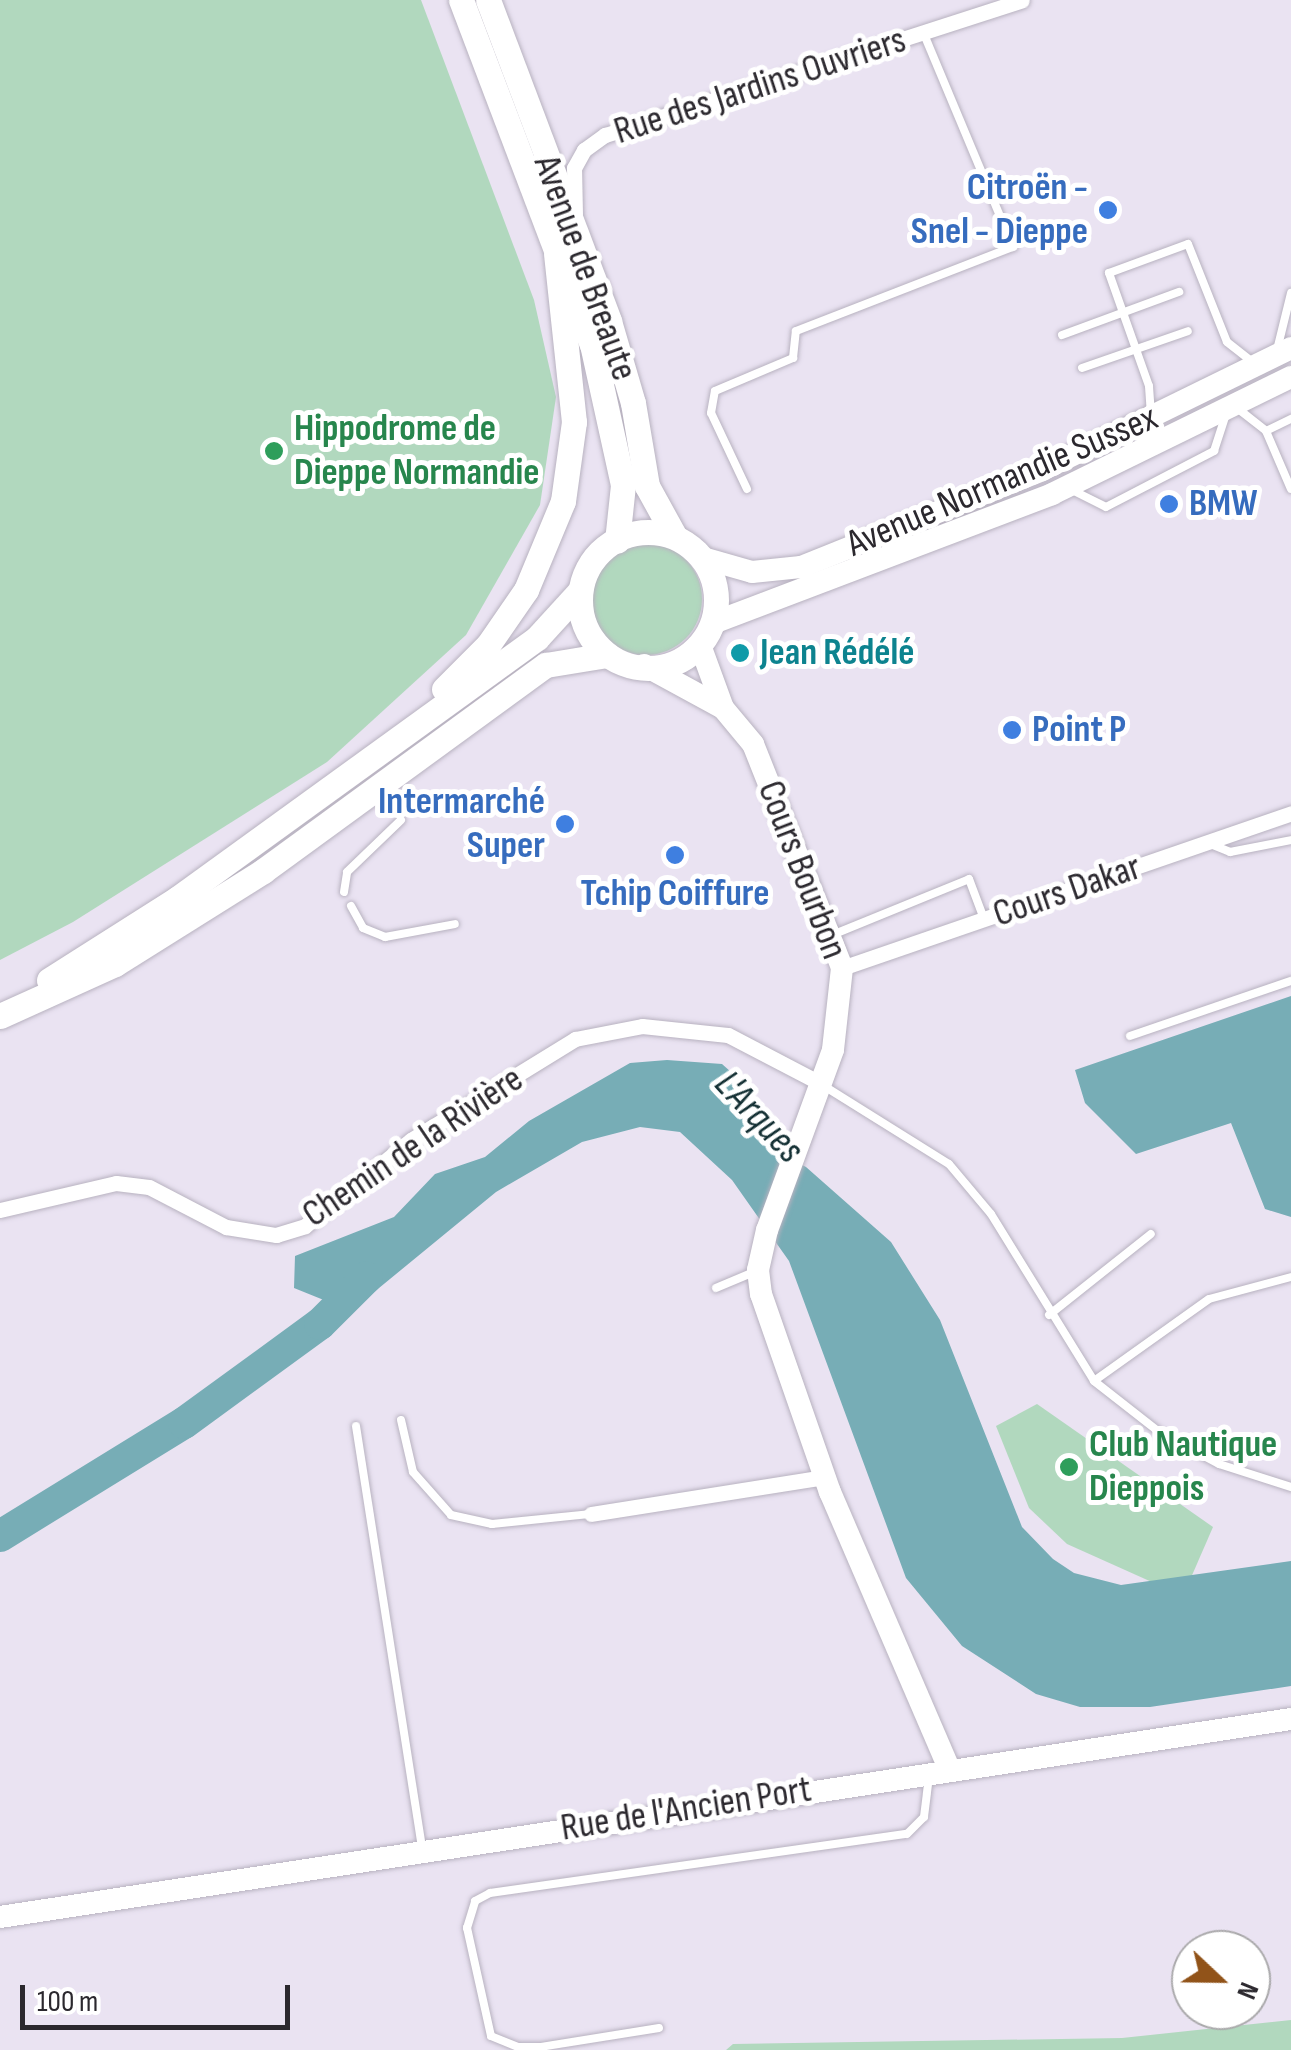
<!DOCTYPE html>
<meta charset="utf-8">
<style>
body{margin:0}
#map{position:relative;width:1291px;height:2050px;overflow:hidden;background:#eae3f2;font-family:"Sofia Sans Condensed",sans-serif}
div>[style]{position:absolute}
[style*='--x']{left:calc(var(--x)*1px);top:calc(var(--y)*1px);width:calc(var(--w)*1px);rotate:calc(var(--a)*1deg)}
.green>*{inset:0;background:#b1d8be}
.round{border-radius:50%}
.water>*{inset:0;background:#77adb6}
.river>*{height:32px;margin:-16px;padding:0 16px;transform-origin:16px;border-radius:16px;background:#77adb6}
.roads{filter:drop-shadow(0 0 2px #b8b2c0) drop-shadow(0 0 2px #b8b2c0)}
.lane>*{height:8px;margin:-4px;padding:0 4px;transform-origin:4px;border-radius:4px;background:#fff}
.street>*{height:15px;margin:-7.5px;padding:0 7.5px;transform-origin:7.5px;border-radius:7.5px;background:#fff}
.secondary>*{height:22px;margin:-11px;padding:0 11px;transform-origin:11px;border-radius:11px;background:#fff}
.primary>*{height:25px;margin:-12.5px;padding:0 12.5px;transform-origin:12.5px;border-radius:12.5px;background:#fff}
.primary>.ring{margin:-12.5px;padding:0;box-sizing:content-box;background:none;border:25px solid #fff;border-radius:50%}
.dots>*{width:28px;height:28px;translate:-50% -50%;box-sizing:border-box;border:5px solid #fff;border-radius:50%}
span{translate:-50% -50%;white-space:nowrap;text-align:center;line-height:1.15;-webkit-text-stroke:10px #fff;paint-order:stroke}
.street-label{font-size:38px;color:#2b282e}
.shop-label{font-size:38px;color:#366cbe;font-weight:700}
.right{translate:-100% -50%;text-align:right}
.left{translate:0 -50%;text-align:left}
.leisure-label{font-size:38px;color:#27864d;font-weight:700}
.culture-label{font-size:38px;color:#0d838f;font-weight:700}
.water-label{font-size:40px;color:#132f33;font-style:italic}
.north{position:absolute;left:1171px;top:1930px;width:100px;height:100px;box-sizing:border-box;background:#fff;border:2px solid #aaa9ab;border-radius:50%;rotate:112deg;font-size:28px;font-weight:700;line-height:40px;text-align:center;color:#2b282e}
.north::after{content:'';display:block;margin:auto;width:35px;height:45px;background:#915319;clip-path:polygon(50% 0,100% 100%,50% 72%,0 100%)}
.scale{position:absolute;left:20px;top:1985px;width:270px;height:45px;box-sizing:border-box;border:5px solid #2b282e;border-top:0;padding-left:12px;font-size:30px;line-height:35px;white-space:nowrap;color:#2b282e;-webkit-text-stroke:8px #fff;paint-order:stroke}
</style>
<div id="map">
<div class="green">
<i style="clip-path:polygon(0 0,421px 0,534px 300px,556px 397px,540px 505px,466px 635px,327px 762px,73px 922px,0 960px)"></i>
<i class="round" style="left:590px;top:543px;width:112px;height:112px"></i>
<i style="clip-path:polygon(1037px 1404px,1213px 1527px,1183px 1596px,1067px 1544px,1029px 1508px,996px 1426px)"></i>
<i style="clip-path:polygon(1291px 2020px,1291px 2050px,726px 2050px,733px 2044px,1122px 2038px)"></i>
</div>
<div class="water">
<i style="clip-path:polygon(1291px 996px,1291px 1217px,1265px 1209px,1231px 1123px,1136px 1154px,1085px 1103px,1075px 1070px)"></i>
<i style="clip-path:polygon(667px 1060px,722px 1064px,740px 1080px,744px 1119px,764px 1145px,806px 1167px,891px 1242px,940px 1320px,1022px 1527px,1053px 1559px,1074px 1573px,1121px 1585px,1291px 1561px,1291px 1686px,1150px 1707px,1080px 1707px,1036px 1694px,962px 1646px,906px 1578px,789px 1261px,732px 1180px,680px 1132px,640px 1127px,582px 1142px,496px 1192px,351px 1311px,294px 1288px,295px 1256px,394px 1217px,435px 1174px,485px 1157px,529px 1121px,630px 1063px)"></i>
</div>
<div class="river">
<i style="--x:0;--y:1536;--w:216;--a:-31.6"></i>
<i style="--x:184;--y:1423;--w:168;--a:-36.1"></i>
<i style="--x:320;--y:1324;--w:66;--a:-45"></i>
</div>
<div class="roads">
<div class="lane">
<i style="--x:1062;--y:335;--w:125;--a:-20.2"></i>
<i style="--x:1277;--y:350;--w:59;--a:-76.2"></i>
<i style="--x:1082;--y:368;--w:112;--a:-19.2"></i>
<i style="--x:1237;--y:408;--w:37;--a:38"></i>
<i style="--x:1266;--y:431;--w:28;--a:-26"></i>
<i style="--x:1151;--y:415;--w:29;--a:-94"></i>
<i style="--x:1149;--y:386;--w:120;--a:-109.5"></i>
<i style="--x:1109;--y:273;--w:84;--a:-20.2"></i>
<i style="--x:1188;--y:244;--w:105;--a:68.3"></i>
<i style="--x:1227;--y:342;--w:33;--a:38"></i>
<i style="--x:1266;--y:431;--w:63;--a:66.7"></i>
<i style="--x:747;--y:489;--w:84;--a:-115.3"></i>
<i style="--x:711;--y:413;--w:22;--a:-80"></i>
<i style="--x:715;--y:391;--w:85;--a:-22.9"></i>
<i style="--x:793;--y:358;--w:27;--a:-84"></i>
<i style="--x:796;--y:331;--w:233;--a:-21.2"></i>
<i style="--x:1013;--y:247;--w:233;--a:-112.7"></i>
<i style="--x:1070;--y:489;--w:40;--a:26.6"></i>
<i style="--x:1106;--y:507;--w:122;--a:-27.4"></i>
<i style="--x:1214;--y:451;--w:40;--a:-72"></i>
<i style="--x:1208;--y:843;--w:24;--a:22"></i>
<i style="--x:1230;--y:852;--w:62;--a:-11.1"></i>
<i style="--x:344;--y:892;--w:20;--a:-81"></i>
<i style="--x:347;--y:872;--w:75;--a:-43.9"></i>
<i style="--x:351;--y:906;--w:25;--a:61"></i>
<i style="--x:363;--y:928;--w:24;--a:22"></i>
<i style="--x:385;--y:937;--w:71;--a:-10.5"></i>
<i style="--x:832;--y:935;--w:148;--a:-22.2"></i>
<i style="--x:969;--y:879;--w:43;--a:69.4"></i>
<i style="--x:1130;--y:1036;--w:170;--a:-18.9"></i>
<i style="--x:824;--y:1086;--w:147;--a:32"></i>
<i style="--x:949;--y:1164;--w:65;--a:50"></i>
<i style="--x:991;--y:1214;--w:196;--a:58.3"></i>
<i style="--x:1094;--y:1381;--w:83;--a:38.1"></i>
<i style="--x:1159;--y:1432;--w:68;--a:28.1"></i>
<i style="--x:1219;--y:1464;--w:76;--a:17.7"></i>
<i style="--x:716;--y:1288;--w:41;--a:-22.8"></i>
<i style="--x:1049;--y:1315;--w:130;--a:-38.5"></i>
<i style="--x:1094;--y:1381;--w:141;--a:-35.5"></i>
<i style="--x:1209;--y:1299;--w:85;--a:-15"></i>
<i style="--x:401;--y:1420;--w:53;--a:77"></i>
<i style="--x:413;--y:1472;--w:57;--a:48.5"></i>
<i style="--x:451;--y:1515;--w:42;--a:12.4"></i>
<i style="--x:492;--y:1524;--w:100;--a:-5.8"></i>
<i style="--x:356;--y:1426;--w:428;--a:81.1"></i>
<i style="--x:659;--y:2028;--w:121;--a:170.9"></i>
<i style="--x:540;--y:2047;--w:22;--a:180"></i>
<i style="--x:518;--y:2047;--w:29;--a:-158"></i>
<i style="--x:491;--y:2036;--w:111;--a:-102.5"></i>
<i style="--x:467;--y:1928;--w:28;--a:-73"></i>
<i style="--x:475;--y:1901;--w:17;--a:-28"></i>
<i style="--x:490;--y:1893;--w:421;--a:-8.1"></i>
<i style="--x:907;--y:1834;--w:24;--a:-45"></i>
<i style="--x:924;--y:1817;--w:41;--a:-83"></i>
</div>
<div class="street">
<i style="--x:575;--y:214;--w:46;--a:-91.2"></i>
<i style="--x:574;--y:168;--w:21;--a:-61"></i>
<i style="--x:584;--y:150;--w:26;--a:-36"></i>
<i style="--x:605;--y:135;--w:438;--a:-17.9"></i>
<i style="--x:842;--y:968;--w:475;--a:-19"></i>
<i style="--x:0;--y:1210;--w:119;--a:-13.1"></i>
<i style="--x:116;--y:1183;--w:33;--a:7"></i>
<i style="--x:149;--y:1187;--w:87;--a:27.5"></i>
<i style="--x:226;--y:1227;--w:51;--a:9.1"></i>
<i style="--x:276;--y:1235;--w:30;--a:-17"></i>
<i style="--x:305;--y:1226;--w:136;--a:-39.1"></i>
<i style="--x:411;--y:1140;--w:193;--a:-31.6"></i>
<i style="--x:575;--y:1039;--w:68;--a:-11"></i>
<i style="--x:642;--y:1026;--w:86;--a:6"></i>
<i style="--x:728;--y:1035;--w:104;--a:27.6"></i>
<i style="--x:591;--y:1514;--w:237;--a:-9"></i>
</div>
<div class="secondary">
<i style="--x:703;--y:558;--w:51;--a:15.9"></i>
<i style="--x:752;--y:572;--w:49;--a:-5.8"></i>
<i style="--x:801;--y:567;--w:260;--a:-21.9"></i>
<i style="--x:1042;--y:470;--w:277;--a:-26.1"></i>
<i style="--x:713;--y:623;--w:363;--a:-20.8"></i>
<i style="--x:1052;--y:494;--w:266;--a:-26.1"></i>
<i style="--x:700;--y:645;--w:67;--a:69.9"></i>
<i style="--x:723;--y:708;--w:47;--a:50.2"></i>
<i style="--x:753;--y:744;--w:241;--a:68.3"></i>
<i style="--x:842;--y:968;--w:82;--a:96.3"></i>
<i style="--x:833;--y:1050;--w:192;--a:110.1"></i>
<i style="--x:767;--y:1230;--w:41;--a:102.7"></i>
<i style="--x:758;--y:1270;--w:24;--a:83"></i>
<i style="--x:761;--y:1294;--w:210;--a:70.8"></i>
<i style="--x:830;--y:1492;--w:301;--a:66.7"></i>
<i style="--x:644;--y:665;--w:90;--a:28.6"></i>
<i style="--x:0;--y:1917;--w:1306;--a:-8.72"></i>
</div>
<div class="primary">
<i style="--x:461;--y:0;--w:368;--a:69.2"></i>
<i style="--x:592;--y:344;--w:144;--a:77.6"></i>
<i style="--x:623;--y:485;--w:56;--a:96.1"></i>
<i style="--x:488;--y:0;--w:343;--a:69.3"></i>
<i style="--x:609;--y:321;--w:85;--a:73.7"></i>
<i style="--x:633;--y:403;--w:84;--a:80.4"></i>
<i style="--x:647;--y:486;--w:58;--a:61.2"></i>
<i class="ring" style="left:580px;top:532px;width:111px;height:111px"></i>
<i style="--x:444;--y:689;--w:62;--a:-45"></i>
<i style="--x:488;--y:645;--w:67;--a:-55.4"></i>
<i style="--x:526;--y:590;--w:96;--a:-67.4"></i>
<i style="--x:563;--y:501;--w:80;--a:-82.1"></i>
<i style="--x:574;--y:422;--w:169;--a:-96.1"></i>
<i style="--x:49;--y:980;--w:153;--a:-32.4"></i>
<i style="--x:178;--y:898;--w:443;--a:-35.9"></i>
<i style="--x:537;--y:638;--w:62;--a:-47.6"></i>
<i style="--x:0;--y:1016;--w:126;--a:-24.3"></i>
<i style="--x:115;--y:964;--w:175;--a:-32.1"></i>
<i style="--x:263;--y:871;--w:350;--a:-36.1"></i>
<i style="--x:546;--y:665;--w:62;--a:-9.3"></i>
</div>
</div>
<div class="dots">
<i style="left:1108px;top:210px;background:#3f7fe0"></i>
<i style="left:274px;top:451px;background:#2e9e5b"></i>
<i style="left:1169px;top:504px;background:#3f7fe0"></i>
<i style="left:740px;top:653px;background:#0f9aa8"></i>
<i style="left:1012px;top:730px;background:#3f7fe0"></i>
<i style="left:565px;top:824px;background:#3f7fe0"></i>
<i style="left:675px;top:855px;background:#3f7fe0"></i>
<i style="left:1069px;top:1467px;background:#2e9e5b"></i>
</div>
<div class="street-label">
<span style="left:760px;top:86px;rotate:-18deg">Rue des Jardins Ouvriers</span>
<span style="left:585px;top:268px;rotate:70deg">Avenue de Breaute</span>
<span style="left:1002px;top:481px;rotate:-23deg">Avenue Normandie Sussex</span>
<span style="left:802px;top:870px;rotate:69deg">Cours Bourbon</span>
<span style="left:1067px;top:891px;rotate:-19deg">Cours Dakar</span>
<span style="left:413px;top:1147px;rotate:-34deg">Chemin de la Rivière</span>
<span style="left:686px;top:1809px;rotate:-9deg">Rue de l'Ancien Port</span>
</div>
<div class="shop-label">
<span class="right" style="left:1088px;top:210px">Citroën -<br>Snel - Dieppe</span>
<span class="left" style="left:1189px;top:504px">BMW</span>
<span class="left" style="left:1032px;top:730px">Point P</span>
<span class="right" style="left:545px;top:824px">Intermarché<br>Super</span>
<span style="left:675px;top:894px">Tchip Coiffure</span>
</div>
<div class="leisure-label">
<span class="left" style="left:294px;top:451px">Hippodrome de<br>Dieppe Normandie</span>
<span class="left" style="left:1089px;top:1467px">Club Nautique<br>Dieppois</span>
</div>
<div class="culture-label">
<span class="left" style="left:760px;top:653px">Jean Rédélé</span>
</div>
<div class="water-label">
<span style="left:759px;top:1117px;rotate:47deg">L'Arques</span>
</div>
<div class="north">N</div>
<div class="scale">100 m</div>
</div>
